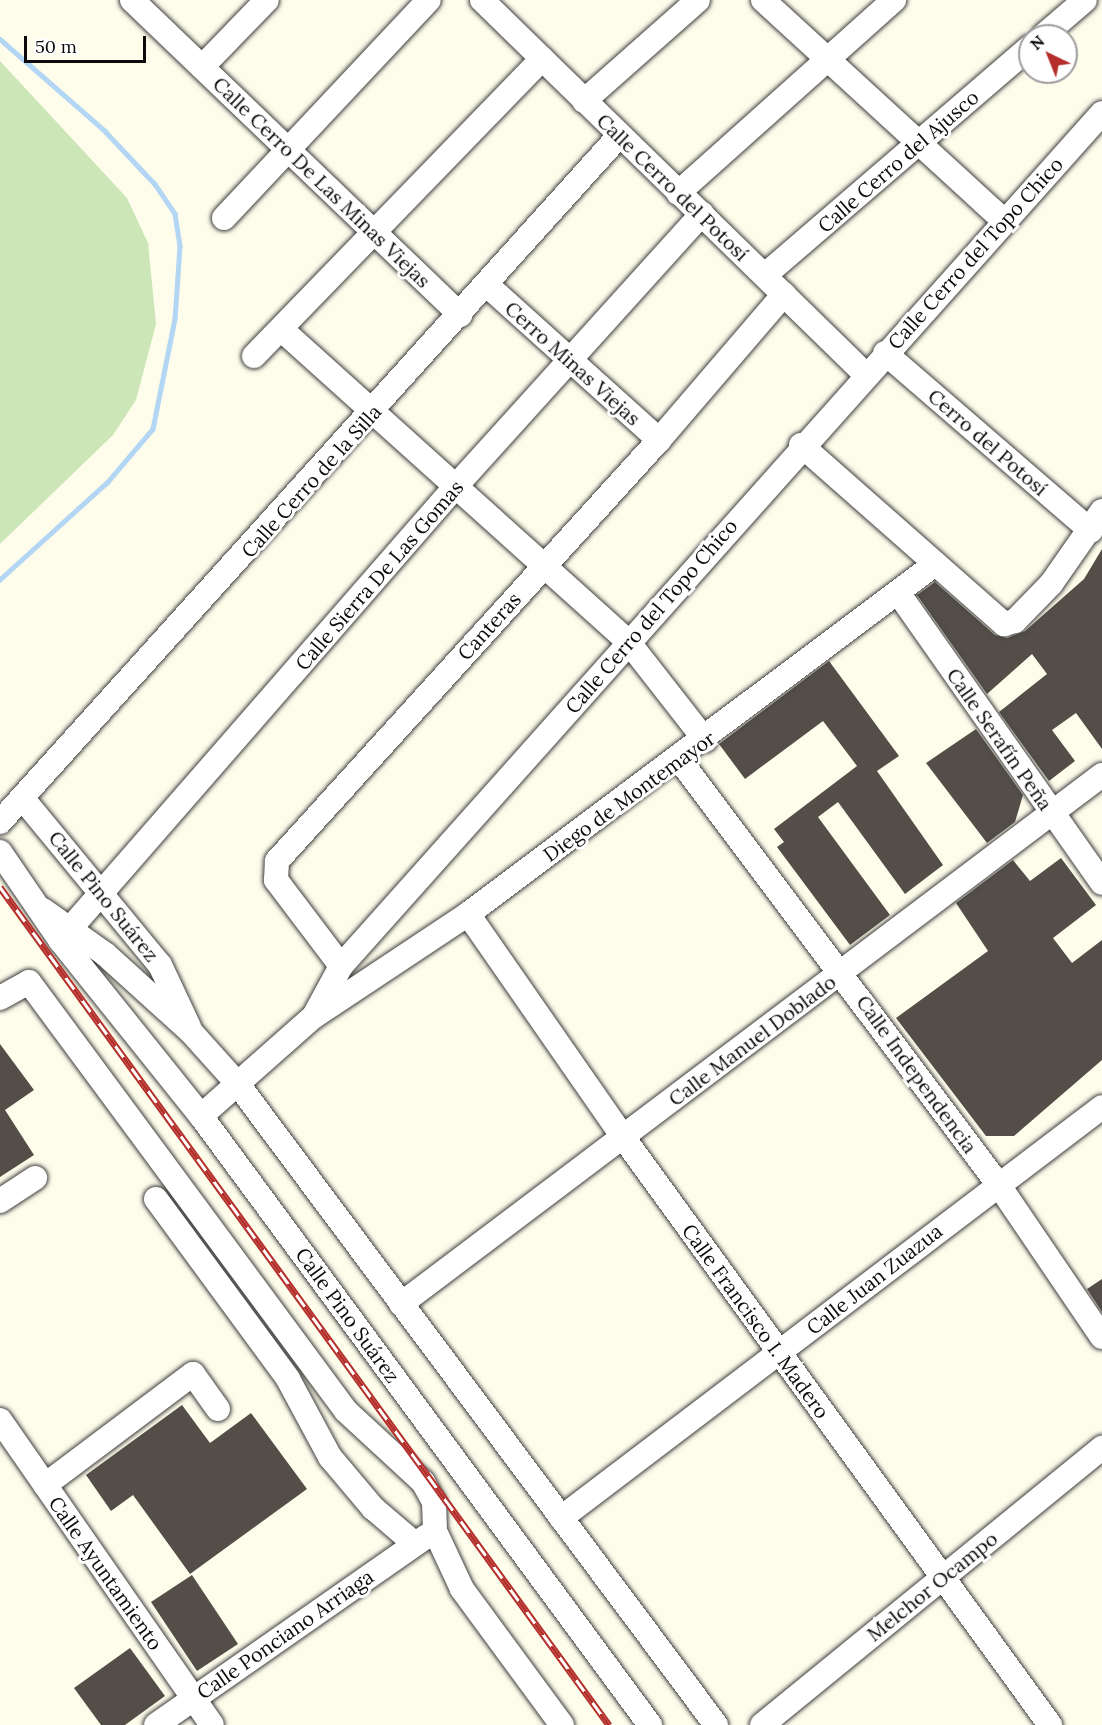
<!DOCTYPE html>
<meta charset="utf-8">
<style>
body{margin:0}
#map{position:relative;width:1102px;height:1725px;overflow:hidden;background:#fefceb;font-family:Lora,serif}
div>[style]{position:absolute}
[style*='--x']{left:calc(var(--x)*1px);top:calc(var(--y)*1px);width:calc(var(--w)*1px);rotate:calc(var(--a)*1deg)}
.green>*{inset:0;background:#cce6b7}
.stream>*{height:4.5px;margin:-2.25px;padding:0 2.25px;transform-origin:2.25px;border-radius:2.25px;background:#b2d6f3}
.building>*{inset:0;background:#544e48}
.roads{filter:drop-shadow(0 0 2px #3e3e3e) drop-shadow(0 0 2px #3e3e3e)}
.minor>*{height:24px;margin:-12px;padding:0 12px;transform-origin:12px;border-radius:12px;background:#fff}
.rail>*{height:7px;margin-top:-3.5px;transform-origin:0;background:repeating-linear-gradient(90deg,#fff 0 14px,#b42f2b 0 28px);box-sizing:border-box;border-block:2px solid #b42f2b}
span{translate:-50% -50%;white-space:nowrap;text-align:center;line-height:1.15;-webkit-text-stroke:6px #fff;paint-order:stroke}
.street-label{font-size:20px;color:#0b0b0b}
.north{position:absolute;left:1018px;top:24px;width:60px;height:60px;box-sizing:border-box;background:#fff;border:2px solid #9d9d9d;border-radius:50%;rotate:317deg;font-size:16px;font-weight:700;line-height:24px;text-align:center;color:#0b0b0b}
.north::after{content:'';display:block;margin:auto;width:21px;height:27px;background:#b42f2b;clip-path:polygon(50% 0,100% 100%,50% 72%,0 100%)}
.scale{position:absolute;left:24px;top:36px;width:122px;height:27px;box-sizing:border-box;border:3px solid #0b0b0b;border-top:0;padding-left:8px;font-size:18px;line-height:21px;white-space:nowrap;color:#0b0b0b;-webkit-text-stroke:4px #fff;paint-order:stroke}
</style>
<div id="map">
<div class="green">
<i style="clip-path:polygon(0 61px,127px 198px,148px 243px,156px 324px,136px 400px,113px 435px,0 544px)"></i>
</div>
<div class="stream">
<i style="--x:0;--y:39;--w:140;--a:41.2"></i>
<i style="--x:105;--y:131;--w:73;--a:46.7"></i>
<i style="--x:155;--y:184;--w:36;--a:56"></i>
<i style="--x:175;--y:214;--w:32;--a:81"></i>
<i style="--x:180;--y:246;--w:73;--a:93.9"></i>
<i style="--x:175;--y:319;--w:112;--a:101.3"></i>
<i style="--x:153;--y:429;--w:70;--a:130.3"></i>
<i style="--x:108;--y:482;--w:146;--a:137.8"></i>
</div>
<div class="building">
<i style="clip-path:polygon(1102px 549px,1102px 749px,1076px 713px,1052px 730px,1075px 761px,1049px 781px,999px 712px,1047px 674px,1032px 654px,987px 694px,917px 595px,935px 582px,995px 635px,1007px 638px,1025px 631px,1084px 579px)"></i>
<i style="clip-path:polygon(829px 661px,899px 756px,877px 771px,943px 865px,905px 894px,838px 802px,818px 817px,890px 915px,850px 945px,777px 847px,784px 842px,774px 829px,857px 766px,823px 721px,745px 779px,719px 744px)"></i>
<i style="clip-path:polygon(976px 729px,1023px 795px,1015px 822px,987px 843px,926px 763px)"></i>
<i style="clip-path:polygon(1061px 858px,1096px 905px,1053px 938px,1072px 963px,1102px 940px,1102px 1060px,1014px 1136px,986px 1136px,896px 1018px,988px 951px,956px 903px,1013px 860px,1030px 881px)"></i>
<i style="clip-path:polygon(0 1044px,34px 1090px,5px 1110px,34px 1155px,0 1177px)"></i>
<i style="clip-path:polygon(1102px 1279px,1102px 1312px,1087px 1289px)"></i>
<i style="clip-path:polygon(182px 1405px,210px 1443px,251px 1413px,307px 1489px,190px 1574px,133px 1495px,111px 1511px,86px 1475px)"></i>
<i style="clip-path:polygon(192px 1575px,238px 1644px,197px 1671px,151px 1602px)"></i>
<i style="clip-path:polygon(130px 1648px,165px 1696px,125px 1725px,101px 1725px,74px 1688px)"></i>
</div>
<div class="roads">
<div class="minor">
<i style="--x:132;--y:0;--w:455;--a:43.8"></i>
<i style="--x:482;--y:0;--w:535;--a:44.32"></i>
<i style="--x:763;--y:0;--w:327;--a:42.5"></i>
<i style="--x:1043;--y:36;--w:55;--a:-40.6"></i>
<i style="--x:202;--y:67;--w:93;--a:-45.9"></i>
<i style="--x:584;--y:101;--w:152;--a:-41.5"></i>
<i style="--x:678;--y:193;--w:290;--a:-41.8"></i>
<i style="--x:224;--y:218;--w:299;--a:-46.8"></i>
<i style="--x:765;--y:275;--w:350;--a:-40.7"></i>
<i style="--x:487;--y:285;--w:232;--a:42"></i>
<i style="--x:281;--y:329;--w:465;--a:42"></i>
<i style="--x:627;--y:640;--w:127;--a:52"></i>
<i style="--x:885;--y:353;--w:272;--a:40.8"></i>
<i style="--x:254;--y:356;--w:414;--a:-45.9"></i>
<i style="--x:801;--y:445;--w:271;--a:41.4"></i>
<i style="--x:1004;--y:624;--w:11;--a:-15"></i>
<i style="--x:1015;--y:621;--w:52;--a:-45.8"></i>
<i style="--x:1051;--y:584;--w:89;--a:-55.1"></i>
<i style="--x:899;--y:594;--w:353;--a:54.9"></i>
<i style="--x:679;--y:759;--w:531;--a:53.11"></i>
<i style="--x:998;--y:1184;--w:185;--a:55.8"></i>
<i style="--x:23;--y:799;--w:215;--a:50.5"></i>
<i style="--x:160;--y:965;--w:68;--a:64.9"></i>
<i style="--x:0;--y:822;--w:924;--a:-47.94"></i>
<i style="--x:0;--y:852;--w:107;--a:55.7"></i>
<i style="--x:60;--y:940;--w:226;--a:51.3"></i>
<i style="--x:201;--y:1116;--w:757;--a:53.6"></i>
<i style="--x:43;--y:910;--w:76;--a:35.4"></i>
<i style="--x:105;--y:954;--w:116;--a:42.2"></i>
<i style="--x:191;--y:1032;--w:69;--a:48"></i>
<i style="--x:237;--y:1083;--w:801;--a:53.27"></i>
<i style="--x:468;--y:914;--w:272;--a:55.2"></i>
<i style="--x:623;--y:1137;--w:727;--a:54.01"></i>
<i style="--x:62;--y:938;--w:600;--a:-48.92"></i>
<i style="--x:456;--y:486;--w:367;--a:-47.9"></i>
<i style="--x:341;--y:966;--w:108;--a:-127.1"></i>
<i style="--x:276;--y:880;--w:19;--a:-87"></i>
<i style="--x:277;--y:861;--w:568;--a:-47.78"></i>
<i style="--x:659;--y:440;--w:192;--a:-49.4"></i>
<i style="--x:0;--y:998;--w:33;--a:-29"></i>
<i style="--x:29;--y:982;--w:533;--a:53.54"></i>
<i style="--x:346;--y:1411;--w:105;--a:42.7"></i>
<i style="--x:423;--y:1482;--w:23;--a:61"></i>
<i style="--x:434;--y:1502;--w:29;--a:88"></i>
<i style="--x:435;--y:1531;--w:64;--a:65"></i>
<i style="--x:462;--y:1589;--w:169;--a:53.7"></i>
<i style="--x:316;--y:1015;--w:182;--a:-33.6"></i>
<i style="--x:468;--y:914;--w:584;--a:-36.85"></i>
<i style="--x:201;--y:1116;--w:151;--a:-41.5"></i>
<i style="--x:314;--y:1016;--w:57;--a:-61.6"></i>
<i style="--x:341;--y:966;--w:1143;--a:-48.26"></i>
<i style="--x:156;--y:1199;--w:223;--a:53.7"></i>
<i style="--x:288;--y:1379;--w:89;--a:61.7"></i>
<i style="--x:330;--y:1457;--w:67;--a:49.9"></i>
<i style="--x:373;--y:1508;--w:54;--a:40.5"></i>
<i style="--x:0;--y:1201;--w:42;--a:-33.3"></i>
<i style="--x:401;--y:1304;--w:878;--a:-37.04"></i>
<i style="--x:0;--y:1420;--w:371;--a:55.2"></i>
<i style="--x:45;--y:1485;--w:185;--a:-36.9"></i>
<i style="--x:193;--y:1374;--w:43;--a:54.5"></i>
<i style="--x:561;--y:1518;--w:679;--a:-37.22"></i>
<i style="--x:156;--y:1725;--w:330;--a:-34.9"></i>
<i style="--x:762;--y:1725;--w:439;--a:-39.2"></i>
</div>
</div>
<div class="rail">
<i style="--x:0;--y:887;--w:1036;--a:53.99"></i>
</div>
<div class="street-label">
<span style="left:898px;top:161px;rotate:-41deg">Calle Cerro del Ajusco</span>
<span style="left:322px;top:182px;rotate:44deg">Calle Cerro De Las Minas Viejas</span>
<span style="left:673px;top:187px;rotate:44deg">Calle Cerro del Potosí</span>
<span style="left:975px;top:253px;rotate:-48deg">Calle Cerro del Topo Chico</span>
<span style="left:573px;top:363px;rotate:42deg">Cerro Minas Viejas</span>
<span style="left:988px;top:442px;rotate:41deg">Cerro del Potosí</span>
<span style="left:311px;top:481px;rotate:-48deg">Calle Cerro de la Silla</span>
<span style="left:379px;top:575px;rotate:-49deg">Calle Sierra De Las Gomas</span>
<span style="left:651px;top:616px;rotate:-49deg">Calle Cerro del Topo Chico</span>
<span style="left:489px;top:626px;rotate:-48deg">Canteras</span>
<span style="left:1000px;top:739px;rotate:55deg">Calle Serafín Peña</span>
<span style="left:629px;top:796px;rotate:-36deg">Diego de Montemayor</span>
<span style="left:104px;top:896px;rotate:51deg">Calle Pino Suárez</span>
<span style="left:752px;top:1040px;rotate:-37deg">Calle Manuel Doblado</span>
<span style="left:917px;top:1074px;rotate:54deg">Calle Independencia</span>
<span style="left:874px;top:1279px;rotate:-38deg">Calle Juan Zuazua</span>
<span style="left:348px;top:1315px;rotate:54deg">Calle Pino Suárez</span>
<span style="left:756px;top:1321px;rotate:54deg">Calle Francisco I. Madero</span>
<span style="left:106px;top:1573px;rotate:55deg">Calle Ayuntamiento</span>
<span style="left:932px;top:1586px;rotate:-39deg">Melchor Ocampo</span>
<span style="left:285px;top:1634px;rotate:-35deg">Calle Ponciano Arriaga</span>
</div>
<div class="north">N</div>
<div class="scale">50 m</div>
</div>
